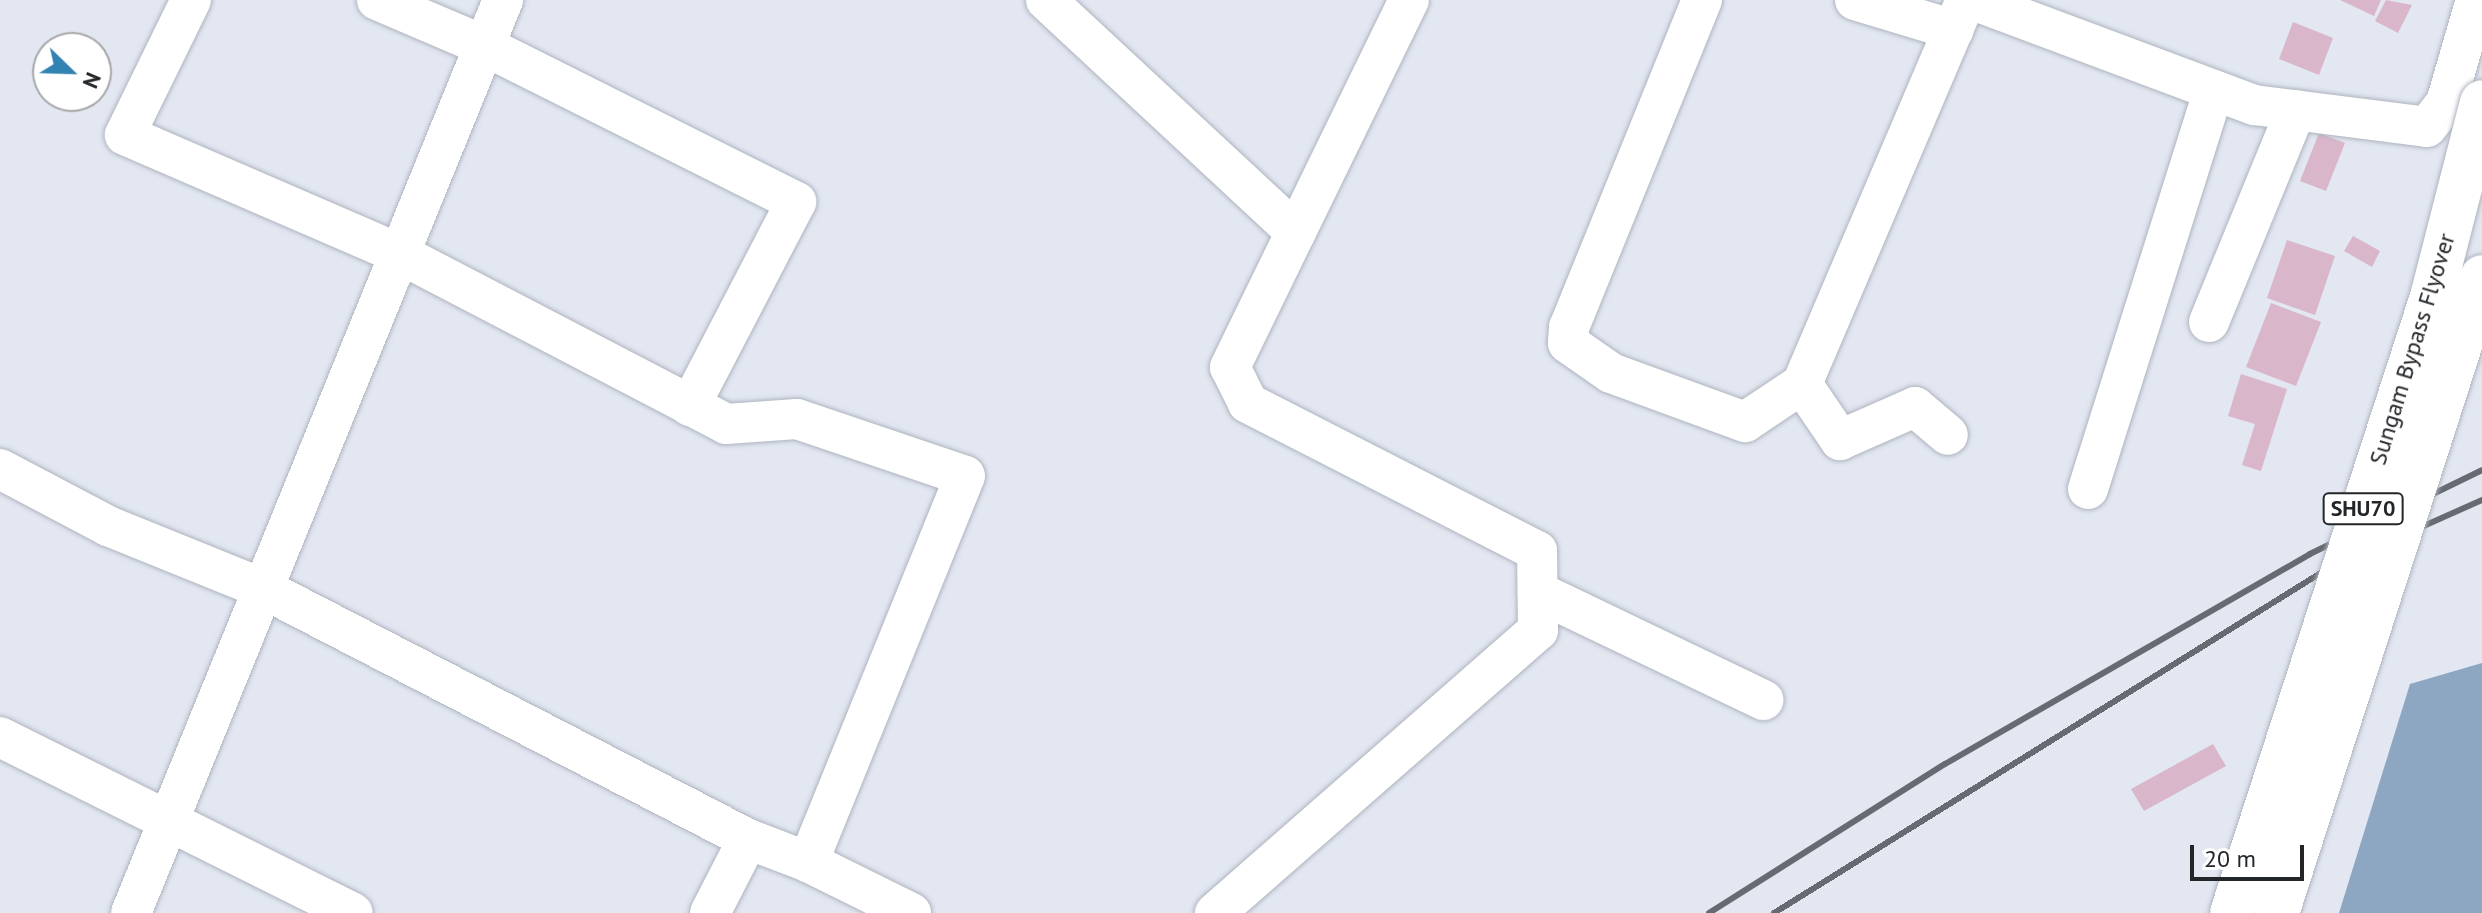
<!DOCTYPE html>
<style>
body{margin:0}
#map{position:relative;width:2482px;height:913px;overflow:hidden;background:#e2e7f2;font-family:"PT Sans",sans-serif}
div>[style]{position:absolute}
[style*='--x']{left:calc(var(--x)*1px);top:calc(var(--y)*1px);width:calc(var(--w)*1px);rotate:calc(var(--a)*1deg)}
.water>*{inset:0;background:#8da6c1}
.building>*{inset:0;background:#d9b6ca}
.roads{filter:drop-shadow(0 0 2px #aeb4be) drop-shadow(0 0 2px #aeb4be)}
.street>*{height:40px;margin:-20px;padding:0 20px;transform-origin:20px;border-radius:20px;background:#fff}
.rail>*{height:6px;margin:-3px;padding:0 3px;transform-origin:3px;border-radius:3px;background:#676b71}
.bridges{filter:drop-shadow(0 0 2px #aeb4be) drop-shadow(0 0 2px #aeb4be)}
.primary-bridge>*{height:44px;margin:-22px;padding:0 22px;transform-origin:22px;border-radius:22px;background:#fff}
span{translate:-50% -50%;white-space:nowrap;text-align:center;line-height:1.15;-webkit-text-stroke:6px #fff;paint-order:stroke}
.shield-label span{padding:2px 6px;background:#fff;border:2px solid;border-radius:6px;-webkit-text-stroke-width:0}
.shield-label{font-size:22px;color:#232629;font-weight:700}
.street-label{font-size:24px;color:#232629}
.north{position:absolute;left:32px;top:32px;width:80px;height:80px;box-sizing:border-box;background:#fff;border:2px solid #a7a8a9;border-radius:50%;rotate:113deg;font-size:22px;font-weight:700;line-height:32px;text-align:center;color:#232629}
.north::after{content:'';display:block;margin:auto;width:28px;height:36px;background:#3282b3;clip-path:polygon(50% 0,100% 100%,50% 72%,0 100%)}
.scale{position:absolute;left:2190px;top:845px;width:114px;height:36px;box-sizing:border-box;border:4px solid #232629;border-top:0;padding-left:10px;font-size:24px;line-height:28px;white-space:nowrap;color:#232629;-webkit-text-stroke:6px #fff;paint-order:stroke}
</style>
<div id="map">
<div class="water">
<i style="clip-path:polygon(2482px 663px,2482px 913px,2339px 913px,2410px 684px)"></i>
</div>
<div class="building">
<i style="clip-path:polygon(2340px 0,2381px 0,2374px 16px)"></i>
<i style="clip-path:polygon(2386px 0,2412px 5px,2398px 33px,2375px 21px)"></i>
<i style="clip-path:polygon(2293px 22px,2333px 38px,2319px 75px,2279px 59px)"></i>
<i style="clip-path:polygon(2319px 133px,2345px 143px,2326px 191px,2300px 181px)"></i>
<i style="clip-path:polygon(2353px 236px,2380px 251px,2372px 267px,2344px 251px)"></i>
<i style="clip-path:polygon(2287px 240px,2335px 256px,2315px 315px,2267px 298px)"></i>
<i style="clip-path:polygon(2271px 303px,2321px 322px,2296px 386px,2246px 367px)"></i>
<i style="clip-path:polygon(2241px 374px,2287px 389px,2261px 471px,2242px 465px,2255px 424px,2228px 416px)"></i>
<i style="clip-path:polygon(2213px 744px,2226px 766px,2144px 811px,2131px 789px)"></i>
</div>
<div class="roads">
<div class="street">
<i style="--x:191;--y:0;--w:150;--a:116.1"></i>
<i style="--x:125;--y:135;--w:300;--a:23.4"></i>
<i style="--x:400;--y:254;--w:368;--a:27.5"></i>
<i style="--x:726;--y:424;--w:71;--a:-4"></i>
<i style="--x:797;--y:419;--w:177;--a:18.7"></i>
<i style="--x:965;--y:476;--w:417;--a:112.1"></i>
<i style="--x:808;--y:862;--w:115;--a:26.3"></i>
<i style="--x:377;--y:0;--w:117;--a:23.1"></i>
<i style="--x:485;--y:46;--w:348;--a:26.6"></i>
<i style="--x:796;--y:202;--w:230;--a:117.5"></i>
<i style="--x:1046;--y:0;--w:341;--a:42.9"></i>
<i style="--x:1702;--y:0;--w:353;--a:112.1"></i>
<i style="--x:1569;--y:327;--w:16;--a:94"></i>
<i style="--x:1568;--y:343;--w:52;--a:34.9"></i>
<i style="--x:1611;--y:373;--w:143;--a:20.1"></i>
<i style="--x:1745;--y:422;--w:69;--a:-33.7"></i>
<i style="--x:1802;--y:384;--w:418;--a:-66.9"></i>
<i style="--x:1855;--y:0;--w:103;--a:16.9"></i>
<i style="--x:1973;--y:0;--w:300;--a:20.5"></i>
<i style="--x:2254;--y:105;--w:174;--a:7.2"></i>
<i style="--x:2427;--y:127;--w:31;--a:-52"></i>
<i style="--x:2446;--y:103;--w:107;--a:-73.8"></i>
<i style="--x:2209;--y:322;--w:229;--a:-67.7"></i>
<i style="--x:1802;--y:384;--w:68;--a:55.8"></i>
<i style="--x:1840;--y:440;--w:82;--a:-23.7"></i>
<i style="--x:1915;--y:407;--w:43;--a:40.3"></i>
<i style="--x:0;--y:469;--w:122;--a:27.8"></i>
<i style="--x:108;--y:526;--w:168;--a:22"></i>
<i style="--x:264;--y:589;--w:545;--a:27.32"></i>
<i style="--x:2088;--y:489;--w:418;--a:-72.5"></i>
<i style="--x:1538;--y:592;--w:250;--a:25.6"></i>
<i style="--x:0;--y:737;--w:394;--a:26.5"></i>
<i style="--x:131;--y:913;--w:986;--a:-67.83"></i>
<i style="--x:710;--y:913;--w:83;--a:-62.8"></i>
<i style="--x:748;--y:839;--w:64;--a:21"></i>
<i style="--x:1215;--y:913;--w:429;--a:-41.2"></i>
<i style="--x:1538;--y:630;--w:79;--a:-90.7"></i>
<i style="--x:1537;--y:551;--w:325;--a:-152.9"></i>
<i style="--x:1248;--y:403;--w:40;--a:-116.6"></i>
<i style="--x:1230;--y:367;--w:408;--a:-64"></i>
</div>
</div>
<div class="rail">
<i style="--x:1709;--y:913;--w:279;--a:-32.3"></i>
<i style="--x:1945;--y:764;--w:421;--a:-29.9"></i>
<i style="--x:2310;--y:554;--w:191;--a:-26"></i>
<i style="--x:1774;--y:913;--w:651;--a:-31.88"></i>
<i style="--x:2327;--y:569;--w:170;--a:-24"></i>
</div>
<div class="bridges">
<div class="primary-bridge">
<i style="--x:2232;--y:913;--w:648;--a:-72.01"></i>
<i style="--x:2432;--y:297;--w:201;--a:-75.6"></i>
<i style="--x:2277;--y:913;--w:668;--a:-72.13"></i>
</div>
</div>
<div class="shield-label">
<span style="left:2363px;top:509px">SHU70</span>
</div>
<div class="street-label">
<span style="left:2412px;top:349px;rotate:-73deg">Sungam Bypass Flyover</span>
</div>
<div class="north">N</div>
<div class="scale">20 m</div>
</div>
